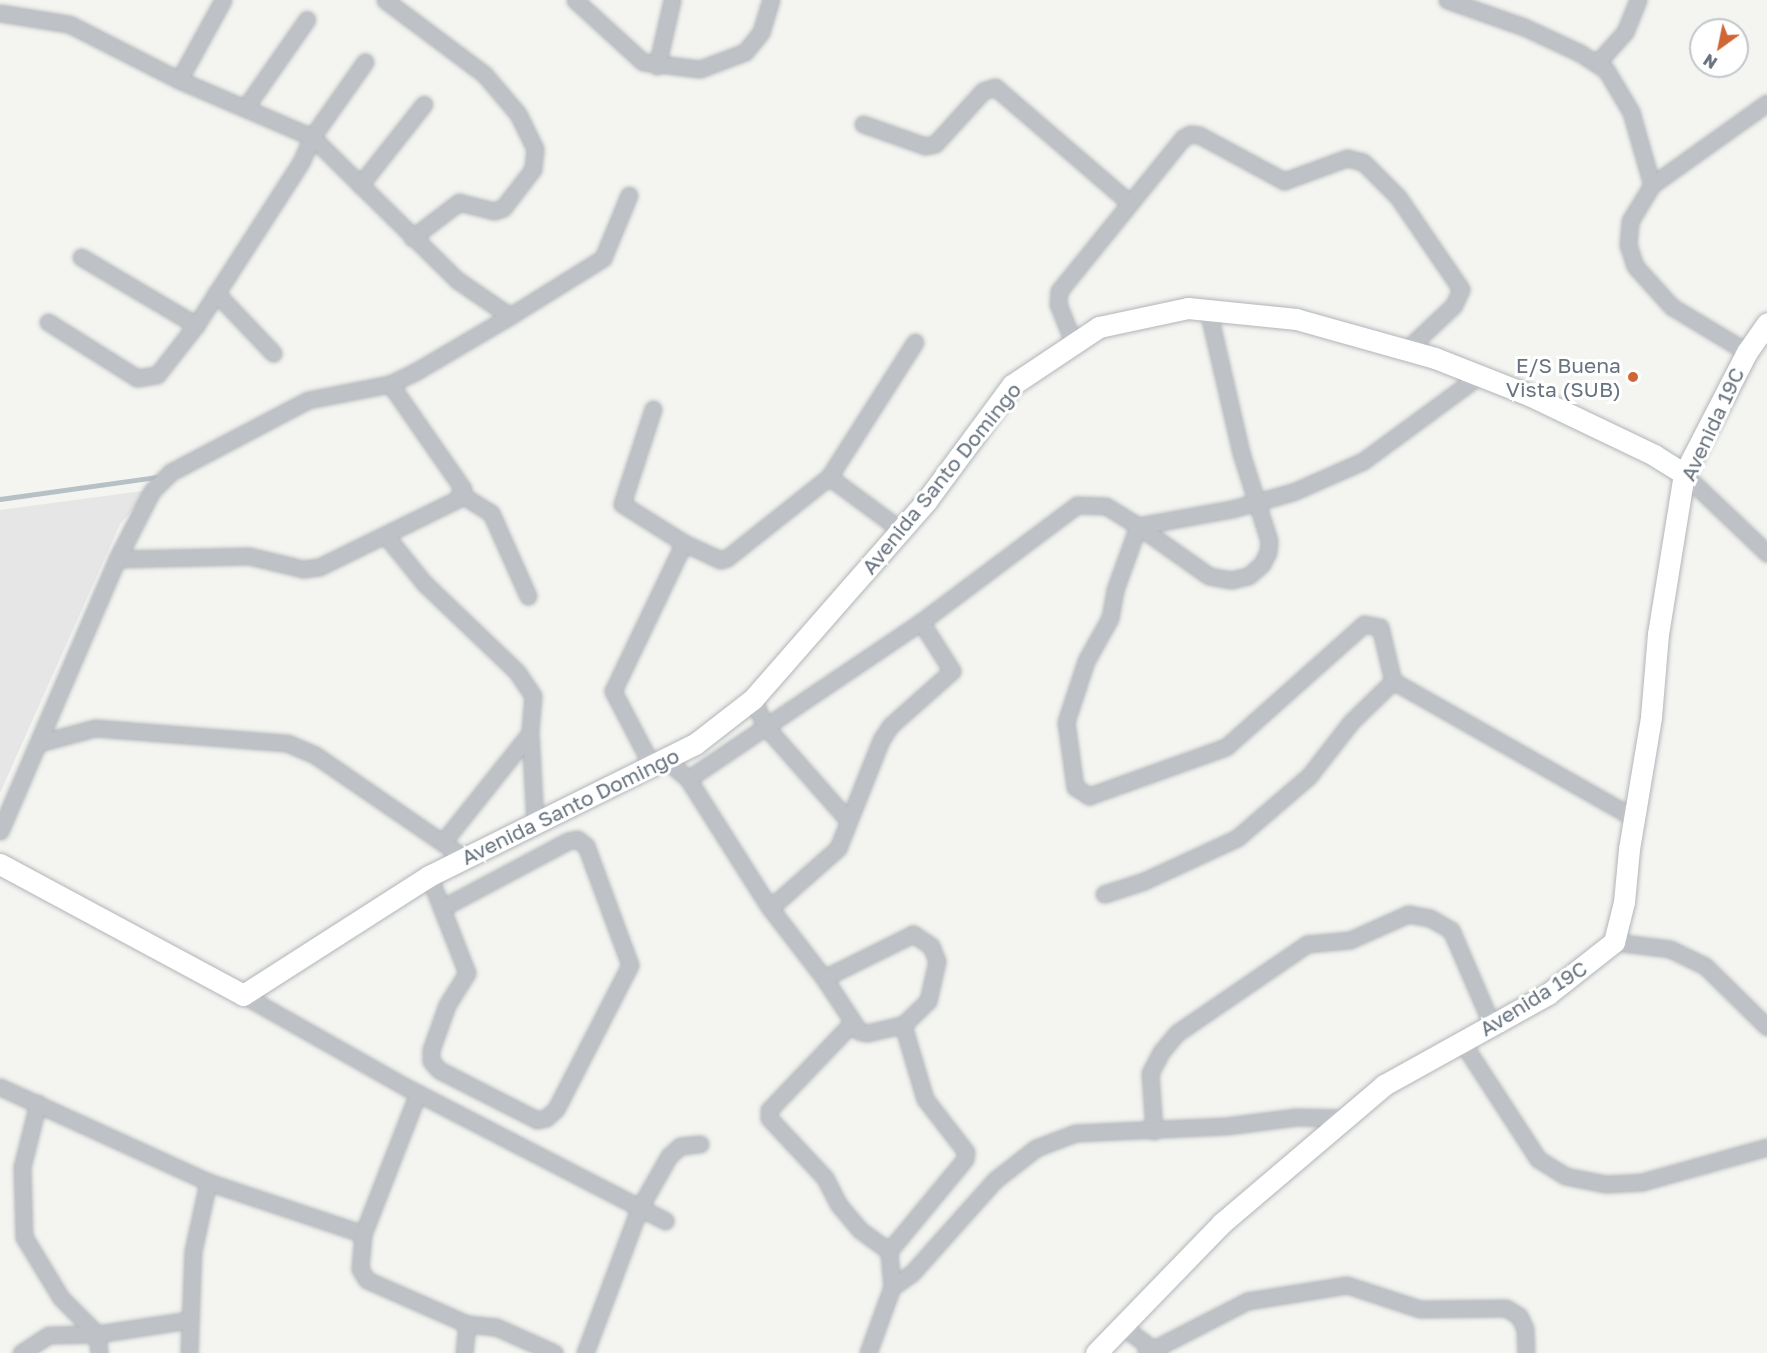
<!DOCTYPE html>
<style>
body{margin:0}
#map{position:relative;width:1767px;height:1353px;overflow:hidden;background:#f4f5f1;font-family:"Golos Text",sans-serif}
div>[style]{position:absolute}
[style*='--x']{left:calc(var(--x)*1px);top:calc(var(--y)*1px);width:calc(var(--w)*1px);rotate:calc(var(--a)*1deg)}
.built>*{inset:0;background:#e5e6e5}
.stream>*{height:5px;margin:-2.5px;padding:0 2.5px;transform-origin:2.5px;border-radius:2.5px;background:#b7c0c5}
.roads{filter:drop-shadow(0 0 2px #b1b5b9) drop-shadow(0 0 2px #b1b5b9)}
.street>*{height:15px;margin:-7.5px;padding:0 7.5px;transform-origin:7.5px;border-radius:7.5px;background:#bec1c5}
.secondary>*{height:21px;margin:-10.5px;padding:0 10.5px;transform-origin:10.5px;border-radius:10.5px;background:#fff}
.dots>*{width:16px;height:16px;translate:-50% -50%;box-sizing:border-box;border:3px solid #fff;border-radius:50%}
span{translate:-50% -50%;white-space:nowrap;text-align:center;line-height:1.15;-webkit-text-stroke:6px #fff;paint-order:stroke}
.poi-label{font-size:21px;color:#67737f}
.right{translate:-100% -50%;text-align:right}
.street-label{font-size:21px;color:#67737f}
.north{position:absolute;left:1689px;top:18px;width:60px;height:60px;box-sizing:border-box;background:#fff;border:2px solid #c2c7cc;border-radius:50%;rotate:213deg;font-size:16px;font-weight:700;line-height:24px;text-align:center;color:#67737f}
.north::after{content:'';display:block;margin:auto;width:21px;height:27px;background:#d06536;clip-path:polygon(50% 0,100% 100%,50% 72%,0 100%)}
</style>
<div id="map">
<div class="built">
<i style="clip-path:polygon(150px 490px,120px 524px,0 793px,0 510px)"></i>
</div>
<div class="stream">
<i style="--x:0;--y:499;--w:159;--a:-8"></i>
</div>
<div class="roads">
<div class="street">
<i style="--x:385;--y:0;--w:124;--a:36.8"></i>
<i style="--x:484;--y:74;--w:52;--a:49.6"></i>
<i style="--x:518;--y:114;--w:39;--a:64"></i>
<i style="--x:535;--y:149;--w:20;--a:96"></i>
<i style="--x:533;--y:169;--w:49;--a:127.6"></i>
<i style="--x:503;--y:208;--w:9;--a:162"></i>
<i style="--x:494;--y:211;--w:36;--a:-166"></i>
<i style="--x:459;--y:202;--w:59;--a:142.5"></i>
<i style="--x:575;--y:0;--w:92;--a:42.4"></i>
<i style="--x:643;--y:62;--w:57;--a:7"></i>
<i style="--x:700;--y:69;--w:48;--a:-20.7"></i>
<i style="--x:745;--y:52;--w:26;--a:-51"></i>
<i style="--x:761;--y:32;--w:34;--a:-73"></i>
<i style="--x:1447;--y:0;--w:82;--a:19.3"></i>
<i style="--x:1524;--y:27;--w:62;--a:24.9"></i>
<i style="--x:1580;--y:53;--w:31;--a:33"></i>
<i style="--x:1606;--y:70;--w:49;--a:59.2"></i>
<i style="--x:1631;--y:112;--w:76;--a:74"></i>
<i style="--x:0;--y:13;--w:70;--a:9.1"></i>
<i style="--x:69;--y:24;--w:123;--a:27"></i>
<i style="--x:179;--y:80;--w:145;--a:23.2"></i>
<i style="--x:312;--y:137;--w:204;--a:44.6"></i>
<i style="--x:457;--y:280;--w:64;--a:34.2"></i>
<i style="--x:1597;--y:63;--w:42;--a:-47.9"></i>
<i style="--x:1625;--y:32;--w:35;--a:-68"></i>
<i style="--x:657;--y:66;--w:68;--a:-77.2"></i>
<i style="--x:179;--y:80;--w:91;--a:-61.2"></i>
<i style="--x:245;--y:108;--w:108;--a:-55.1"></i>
<i style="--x:863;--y:124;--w:66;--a:19.5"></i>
<i style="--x:925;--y:146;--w:10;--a:-11"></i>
<i style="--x:935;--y:144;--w:72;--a:-47.8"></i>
<i style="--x:983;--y:91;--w:13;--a:-18"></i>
<i style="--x:995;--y:87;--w:178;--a:40.7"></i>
<i style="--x:360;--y:185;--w:103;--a:-51.7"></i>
<i style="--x:81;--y:257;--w:134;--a:30.6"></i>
<i style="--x:216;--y:293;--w:83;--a:46.5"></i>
<i style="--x:1208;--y:310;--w:147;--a:77"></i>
<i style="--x:1241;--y:453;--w:92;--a:72.3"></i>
<i style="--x:1269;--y:541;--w:11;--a:95"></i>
<i style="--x:1268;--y:552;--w:13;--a:117"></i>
<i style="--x:1262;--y:564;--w:18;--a:139"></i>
<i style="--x:1248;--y:576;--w:17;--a:167"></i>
<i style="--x:1231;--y:580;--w:22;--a:-170"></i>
<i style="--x:1209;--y:576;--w:87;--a:-144.8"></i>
<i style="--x:1138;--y:526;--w:68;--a:109.8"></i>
<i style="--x:1115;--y:590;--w:28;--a:100"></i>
<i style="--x:1110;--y:618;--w:49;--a:119.2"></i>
<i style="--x:1086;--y:661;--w:64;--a:108.2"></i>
<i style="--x:1066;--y:722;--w:66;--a:82.1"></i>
<i style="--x:1075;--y:787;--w:17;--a:33"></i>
<i style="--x:1089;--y:796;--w:145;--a:-19.7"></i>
<i style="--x:1226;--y:747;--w:185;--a:-41.7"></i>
<i style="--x:1364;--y:624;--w:16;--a:11"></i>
<i style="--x:1380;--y:627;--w:56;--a:76.5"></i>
<i style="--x:48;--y:322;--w:105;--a:32.2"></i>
<i style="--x:137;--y:378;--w:20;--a:-9"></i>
<i style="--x:157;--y:375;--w:63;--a:-52"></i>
<i style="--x:196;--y:325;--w:194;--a:-57.2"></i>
<i style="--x:301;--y:162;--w:27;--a:-66"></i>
<i style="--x:312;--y:137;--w:92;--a:-54.8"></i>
<i style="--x:1074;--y:344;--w:43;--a:-111.8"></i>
<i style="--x:1058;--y:304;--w:13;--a:-86"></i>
<i style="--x:1059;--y:291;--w:197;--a:-51"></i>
<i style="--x:1183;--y:138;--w:8;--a:-30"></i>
<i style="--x:1190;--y:134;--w:9;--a:6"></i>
<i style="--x:1199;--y:135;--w:97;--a:28.4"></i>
<i style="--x:1284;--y:181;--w:67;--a:-20.1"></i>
<i style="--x:1347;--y:158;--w:16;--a:14"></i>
<i style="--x:1363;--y:162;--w:49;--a:45"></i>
<i style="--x:1398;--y:197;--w:112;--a:55.6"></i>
<i style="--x:1461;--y:289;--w:17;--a:114"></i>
<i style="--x:1454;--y:305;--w:66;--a:136.8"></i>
<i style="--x:1747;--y:352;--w:87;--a:-149"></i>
<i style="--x:1672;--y:307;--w:55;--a:-132.1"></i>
<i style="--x:1635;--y:266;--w:22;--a:-108"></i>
<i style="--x:1628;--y:245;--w:24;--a:-85"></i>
<i style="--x:1630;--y:221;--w:42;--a:-58.6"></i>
<i style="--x:1652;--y:185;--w:141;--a:-35.5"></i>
<i style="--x:653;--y:409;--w:100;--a:108.1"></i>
<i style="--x:622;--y:504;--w:73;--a:32.2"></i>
<i style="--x:684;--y:543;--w:40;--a:25"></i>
<i style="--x:720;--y:560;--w:7;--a:-16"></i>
<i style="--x:727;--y:558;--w:130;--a:-38.5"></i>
<i style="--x:829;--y:477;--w:160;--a:-57.5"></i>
<i style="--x:1684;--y:474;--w:115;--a:43.6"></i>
<i style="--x:829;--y:477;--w:89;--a:36.4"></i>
<i style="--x:462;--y:495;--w:34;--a:32"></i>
<i style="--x:491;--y:513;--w:91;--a:66"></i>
<i style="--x:386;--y:536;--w:60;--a:51"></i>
<i style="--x:424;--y:583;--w:129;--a:43.7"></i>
<i style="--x:517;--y:672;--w:29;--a:56"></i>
<i style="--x:533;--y:696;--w:37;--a:95"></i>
<i style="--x:530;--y:733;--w:90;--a:86.8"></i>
<i style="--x:117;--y:559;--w:132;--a:-1.3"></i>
<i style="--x:249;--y:556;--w:56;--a:13.5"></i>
<i style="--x:303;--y:569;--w:16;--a:-7"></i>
<i style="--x:319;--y:567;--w:153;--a:-26.1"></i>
<i style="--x:456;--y:500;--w:13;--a:-58"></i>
<i style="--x:463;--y:489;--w:128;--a:-124.8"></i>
<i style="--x:753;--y:699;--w:30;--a:66"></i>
<i style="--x:765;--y:726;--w:124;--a:48.6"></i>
<i style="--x:39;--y:743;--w:58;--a:-15"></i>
<i style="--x:95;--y:728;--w:193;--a:4.5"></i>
<i style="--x:287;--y:743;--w:30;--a:23"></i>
<i style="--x:315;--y:755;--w:182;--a:34.5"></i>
<i style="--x:665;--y:759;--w:30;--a:41"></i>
<i style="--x:688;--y:779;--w:153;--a:57.6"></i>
<i style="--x:770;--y:908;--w:88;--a:52.4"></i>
<i style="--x:824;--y:978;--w:64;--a:56.6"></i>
<i style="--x:859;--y:1031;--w:8;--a:14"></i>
<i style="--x:867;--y:1033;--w:37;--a:-13"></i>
<i style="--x:903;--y:1025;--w:35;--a:-44"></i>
<i style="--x:928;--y:1001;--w:41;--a:-77.3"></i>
<i style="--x:937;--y:961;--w:16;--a:-112"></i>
<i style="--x:931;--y:946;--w:22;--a:-146"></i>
<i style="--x:913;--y:934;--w:99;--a:153.7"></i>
<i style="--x:652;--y:766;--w:85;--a:-117.5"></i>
<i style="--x:613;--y:691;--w:164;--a:-64.4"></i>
<i style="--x:688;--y:779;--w:281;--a:-34"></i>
<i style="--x:921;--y:622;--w:195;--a:-36.9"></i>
<i style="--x:1077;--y:505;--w:29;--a:2"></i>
<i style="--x:1106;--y:506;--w:38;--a:32"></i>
<i style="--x:1138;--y:526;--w:96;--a:-10.3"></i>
<i style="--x:1232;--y:509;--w:63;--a:-15.6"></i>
<i style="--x:1293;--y:492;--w:77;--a:-23.9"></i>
<i style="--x:1363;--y:461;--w:145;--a:-36.3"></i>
<i style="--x:0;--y:831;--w:296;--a:-66.7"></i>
<i style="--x:117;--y:559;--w:76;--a:-62.8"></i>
<i style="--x:152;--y:491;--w:27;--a:-45"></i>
<i style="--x:171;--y:472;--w:155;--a:-27.7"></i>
<i style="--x:308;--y:400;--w:84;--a:-11"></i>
<i style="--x:390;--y:384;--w:28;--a:-26"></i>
<i style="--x:415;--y:372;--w:110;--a:-30.5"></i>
<i style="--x:510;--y:316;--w:110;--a:-31.9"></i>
<i style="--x:603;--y:258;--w:68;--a:-67.6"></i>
<i style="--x:443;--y:842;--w:139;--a:-51.4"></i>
<i style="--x:429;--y:876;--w:104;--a:68.6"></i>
<i style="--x:467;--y:973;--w:38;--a:122"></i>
<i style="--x:447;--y:1005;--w:48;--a:109.6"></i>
<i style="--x:431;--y:1050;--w:11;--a:90"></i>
<i style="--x:431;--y:1061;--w:12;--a:48"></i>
<i style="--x:439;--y:1070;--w:110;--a:27"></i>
<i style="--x:537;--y:1120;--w:9;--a:-13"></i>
<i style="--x:546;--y:1118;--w:13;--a:-42"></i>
<i style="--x:556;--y:1109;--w:162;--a:-62.8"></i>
<i style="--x:630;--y:965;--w:127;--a:-110.3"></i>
<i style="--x:586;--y:846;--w:11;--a:-142"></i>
<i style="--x:577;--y:839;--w:9;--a:167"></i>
<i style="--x:568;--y:841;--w:143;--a:152"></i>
<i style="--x:1104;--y:894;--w:42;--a:-18"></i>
<i style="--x:1144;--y:881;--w:102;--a:-24.8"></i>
<i style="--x:1237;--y:838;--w:95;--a:-40.7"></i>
<i style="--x:1309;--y:776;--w:68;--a:-52.1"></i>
<i style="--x:1351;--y:722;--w:59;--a:-44.3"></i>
<i style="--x:1393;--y:681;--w:277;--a:29.6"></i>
<i style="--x:770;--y:908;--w:91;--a:-41.4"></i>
<i style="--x:838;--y:848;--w:116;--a:-68.3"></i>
<i style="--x:881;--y:740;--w:17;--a:-57"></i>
<i style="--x:890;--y:726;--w:83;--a:-41.6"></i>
<i style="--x:952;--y:671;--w:58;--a:-122.3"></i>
<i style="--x:1614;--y:942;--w:56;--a:7.1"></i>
<i style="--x:1670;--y:949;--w:39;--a:26"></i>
<i style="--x:1705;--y:966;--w:87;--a:44.5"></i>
<i style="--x:243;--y:995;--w:185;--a:29.5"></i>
<i style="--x:404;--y:1086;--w:294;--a:27.3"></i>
<i style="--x:851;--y:1024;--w:119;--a:133.6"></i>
<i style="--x:769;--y:1110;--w:8;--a:90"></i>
<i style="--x:769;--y:1118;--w:82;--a:47"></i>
<i style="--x:825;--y:1178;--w:30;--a:63"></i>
<i style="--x:839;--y:1205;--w:33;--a:50"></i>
<i style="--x:860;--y:1230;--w:36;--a:36"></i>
<i style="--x:1462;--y:1042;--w:140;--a:57"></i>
<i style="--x:1538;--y:1159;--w:32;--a:32"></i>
<i style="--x:1565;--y:1176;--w:42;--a:11"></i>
<i style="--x:1606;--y:1184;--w:36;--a:-3"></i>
<i style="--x:1642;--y:1182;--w:130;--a:-15.6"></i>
<i style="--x:0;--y:1087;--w:229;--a:24.5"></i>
<i style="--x:208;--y:1182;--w:163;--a:18.5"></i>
<i style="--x:418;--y:1093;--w:151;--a:111.3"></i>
<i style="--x:363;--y:1234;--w:35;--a:95"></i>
<i style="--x:360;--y:1269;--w:13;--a:58"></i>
<i style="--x:367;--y:1280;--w:109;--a:23.7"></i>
<i style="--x:467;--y:1324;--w:29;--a:96"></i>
<i style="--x:38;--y:1103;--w:66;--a:104"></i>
<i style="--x:22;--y:1167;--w:70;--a:88.4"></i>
<i style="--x:24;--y:1237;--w:71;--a:58.8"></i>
<i style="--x:61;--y:1298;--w:51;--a:45"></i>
<i style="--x:97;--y:1334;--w:19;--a:84"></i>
<i style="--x:1154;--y:1131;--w:58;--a:-93.9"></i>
<i style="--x:1150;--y:1073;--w:24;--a:-62"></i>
<i style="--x:1161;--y:1052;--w:25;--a:-50"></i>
<i style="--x:1177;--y:1033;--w:158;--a:-34.4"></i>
<i style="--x:1307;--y:944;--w:43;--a:-5.3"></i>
<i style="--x:1350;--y:940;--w:64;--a:-24.1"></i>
<i style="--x:1408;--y:914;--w:22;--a:10"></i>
<i style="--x:1430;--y:918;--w:24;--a:30"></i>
<i style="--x:1451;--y:930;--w:103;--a:66.7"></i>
<i style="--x:892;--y:1287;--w:36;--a:-95"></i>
<i style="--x:889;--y:1251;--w:119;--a:-50.4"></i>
<i style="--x:965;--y:1159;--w:7;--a:-82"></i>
<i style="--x:966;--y:1152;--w:67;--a:-127.7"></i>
<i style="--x:925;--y:1099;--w:77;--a:-106.6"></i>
<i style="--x:467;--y:1324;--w:29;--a:6"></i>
<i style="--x:496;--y:1327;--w:64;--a:24.1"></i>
<i style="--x:1122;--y:1326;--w:45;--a:36.9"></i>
<i style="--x:21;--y:1353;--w:33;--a:-33"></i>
<i style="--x:49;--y:1335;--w:48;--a:-1.2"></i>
<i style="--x:97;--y:1334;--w:94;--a:-8.6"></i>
<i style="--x:189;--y:1353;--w:102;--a:-87.8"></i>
<i style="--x:193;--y:1251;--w:71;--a:-77.7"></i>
<i style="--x:585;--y:1353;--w:156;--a:-69.4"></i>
<i style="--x:640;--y:1207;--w:59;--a:-60.4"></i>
<i style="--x:669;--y:1156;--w:15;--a:-42"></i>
<i style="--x:680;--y:1146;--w:20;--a:-6"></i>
<i style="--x:868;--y:1353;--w:70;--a:-70"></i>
<i style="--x:892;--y:1287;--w:24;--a:-35"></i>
<i style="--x:912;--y:1273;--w:125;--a:-48.3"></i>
<i style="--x:995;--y:1180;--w:52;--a:-38"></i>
<i style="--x:1036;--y:1148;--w:42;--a:-21"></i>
<i style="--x:1075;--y:1133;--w:151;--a:-2.7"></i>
<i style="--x:1226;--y:1126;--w:71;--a:-7.3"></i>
<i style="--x:1296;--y:1117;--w:50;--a:1.1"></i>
<i style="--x:1146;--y:1353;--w:114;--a:-27.2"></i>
<i style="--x:1247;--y:1301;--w:101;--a:-9.1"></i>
<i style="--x:1347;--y:1285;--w:77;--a:18.2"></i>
<i style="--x:1420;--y:1309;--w:86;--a:-0.7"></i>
<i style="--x:1506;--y:1308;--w:15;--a:32"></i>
<i style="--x:1519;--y:1316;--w:14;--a:65"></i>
<i style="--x:1525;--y:1329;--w:24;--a:88"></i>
</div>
<div class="secondary">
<i style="--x:0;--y:864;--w:276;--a:28.3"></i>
<i style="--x:243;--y:995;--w:221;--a:-32.6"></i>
<i style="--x:429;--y:876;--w:297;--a:-26.4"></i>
<i style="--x:695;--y:744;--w:73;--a:-37.8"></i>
<i style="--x:753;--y:699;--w:264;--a:-48.8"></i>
<i style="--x:927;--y:500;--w:143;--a:-53.5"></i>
<i style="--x:1012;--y:385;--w:105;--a:-33.7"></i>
<i style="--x:1099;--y:327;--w:91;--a:-12.1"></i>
<i style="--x:1188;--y:308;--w:109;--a:5.8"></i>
<i style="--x:1296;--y:319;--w:144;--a:15.7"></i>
<i style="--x:1435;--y:358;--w:101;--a:21.5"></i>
<i style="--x:1529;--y:395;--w:139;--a:25.6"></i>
<i style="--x:1654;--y:455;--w:36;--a:32"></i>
<i style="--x:1096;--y:1353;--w:181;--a:-45.9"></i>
<i style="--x:1222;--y:1223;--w:213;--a:-40.4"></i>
<i style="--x:1384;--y:1085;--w:188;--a:-29"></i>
<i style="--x:1548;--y:994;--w:84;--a:-38.2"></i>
<i style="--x:1614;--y:942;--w:41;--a:-76"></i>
<i style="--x:1624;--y:902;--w:53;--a:-84.6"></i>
<i style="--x:1629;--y:849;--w:134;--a:-80.5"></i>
<i style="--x:1651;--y:717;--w:83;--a:-85.2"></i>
<i style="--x:1658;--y:634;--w:162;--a:-80.8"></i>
<i style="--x:1684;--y:474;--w:137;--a:-62.7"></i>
<i style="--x:1747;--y:352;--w:35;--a:-55"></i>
</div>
</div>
<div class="dots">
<i style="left:1633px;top:377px;background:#d06536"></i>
</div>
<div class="poi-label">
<span class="right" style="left:1621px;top:377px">E/S Buena<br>Vista (SUB)</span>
</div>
<div class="street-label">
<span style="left:1712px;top:424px;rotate:-65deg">Avenida 19C</span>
<span style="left:941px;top:478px;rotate:-51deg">Avenida Santo Domingo</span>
<span style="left:570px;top:806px;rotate:-26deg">Avenida Santo Domingo</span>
<span style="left:1533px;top:998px;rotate:-32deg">Avenida 19C</span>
</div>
<div class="north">N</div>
</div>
